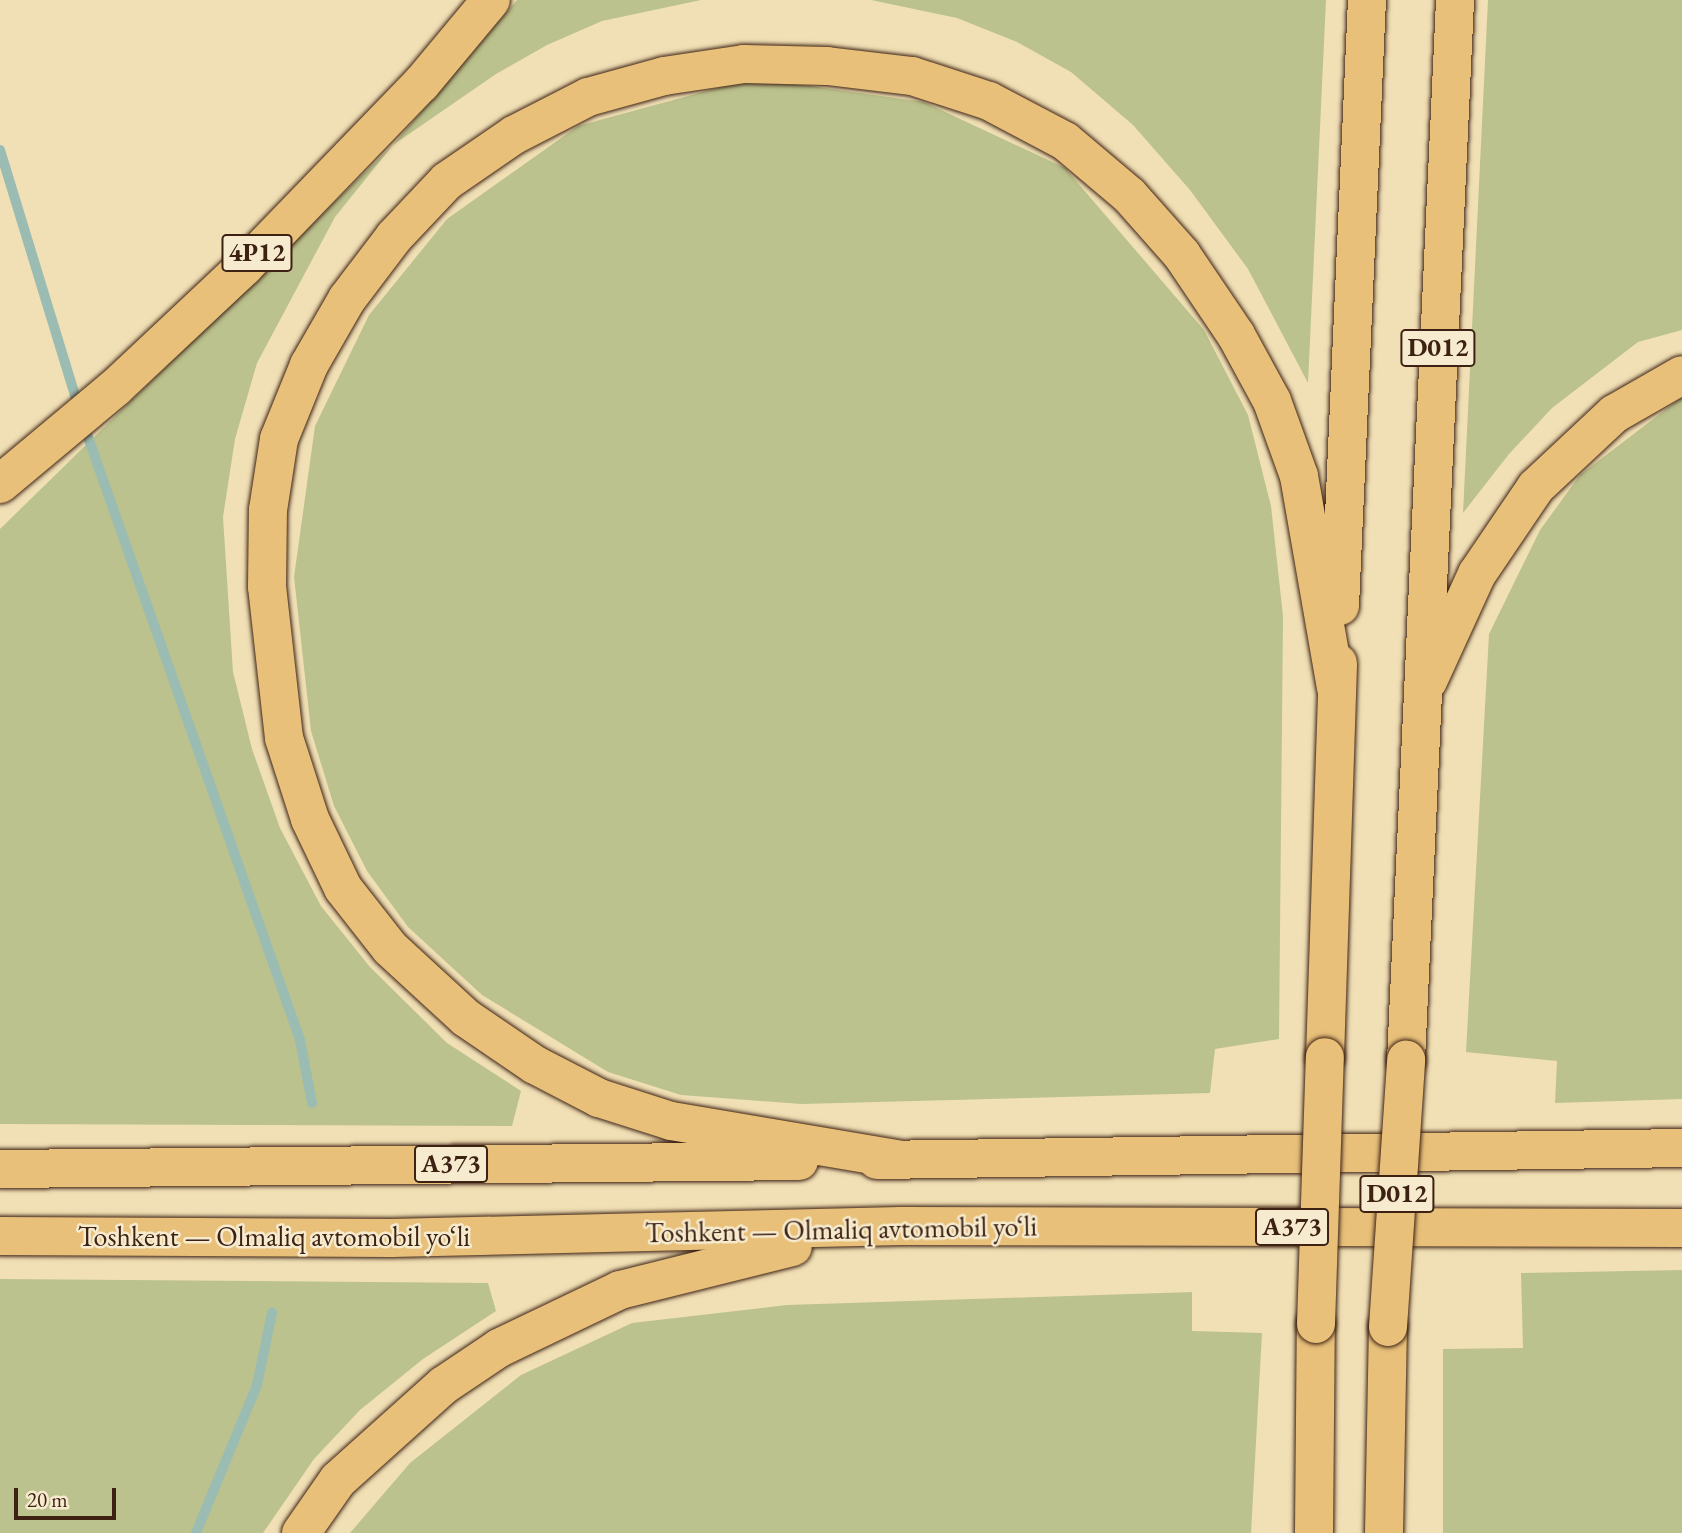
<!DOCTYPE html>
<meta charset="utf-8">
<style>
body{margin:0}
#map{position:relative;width:1682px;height:1533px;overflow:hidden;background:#f1e0b5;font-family:"EB Garamond",serif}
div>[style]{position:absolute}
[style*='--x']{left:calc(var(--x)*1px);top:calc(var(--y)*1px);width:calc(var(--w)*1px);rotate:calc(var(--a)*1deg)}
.green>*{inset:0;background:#bbc28d}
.stream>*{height:10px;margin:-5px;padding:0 5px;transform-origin:5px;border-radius:5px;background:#9bbcb2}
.roads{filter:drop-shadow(0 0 2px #3d2113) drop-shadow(0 0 2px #3d2113)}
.trunk>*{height:38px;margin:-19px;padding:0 19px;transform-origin:19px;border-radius:19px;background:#e8c07a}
.bridges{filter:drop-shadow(0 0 2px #3d2113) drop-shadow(0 0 2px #3d2113)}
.trunk-bridge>*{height:38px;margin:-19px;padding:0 19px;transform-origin:19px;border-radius:19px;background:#e8c07a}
span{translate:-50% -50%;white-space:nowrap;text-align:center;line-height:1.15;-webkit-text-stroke:5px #f6ebcf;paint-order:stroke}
.shield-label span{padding:2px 5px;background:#f6ebcf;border:2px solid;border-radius:5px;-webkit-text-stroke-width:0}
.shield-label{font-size:26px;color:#3d2113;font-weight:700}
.street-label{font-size:28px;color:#3d2113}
.scale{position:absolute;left:14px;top:1488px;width:102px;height:32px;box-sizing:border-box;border:4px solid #3d2113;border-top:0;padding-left:9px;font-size:21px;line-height:24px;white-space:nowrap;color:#3d2113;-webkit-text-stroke:5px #f6ebcf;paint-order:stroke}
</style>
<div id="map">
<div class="green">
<i style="clip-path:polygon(517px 0,701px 0,602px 21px,547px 45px,496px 74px,393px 145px,335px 217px,257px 363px,235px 439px,223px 517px,233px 672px,252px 749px,280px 828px,321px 906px,370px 967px,447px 1043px,521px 1091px,512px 1126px,0 1124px,0 529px,393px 145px)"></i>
<i style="clip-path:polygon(871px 0,1326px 0,1308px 383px,1248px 269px,1190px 190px,1133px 125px,1071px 72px,1017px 42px,957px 18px)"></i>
<i style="clip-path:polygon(1488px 0,1682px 0,1682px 330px,1638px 342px,1552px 408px,1509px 454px,1463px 513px)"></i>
<i style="clip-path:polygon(754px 78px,924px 102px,1065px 168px,1204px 330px,1248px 415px,1271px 506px,1283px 616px,1279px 1039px,1215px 1049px,1210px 1093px,801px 1104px,681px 1095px,608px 1072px,482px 995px,408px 927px,367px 871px,334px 806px,311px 731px,294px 577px,315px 426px,369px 315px,447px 219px,578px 126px)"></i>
<i style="clip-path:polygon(1682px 397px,1682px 1099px,1555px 1103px,1557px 1061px,1466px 1052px,1489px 634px,1540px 530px,1580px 475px)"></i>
<i style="clip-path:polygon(1682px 1270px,1682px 1533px,1443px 1533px,1443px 1349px,1523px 1348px,1521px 1273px)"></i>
<i style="clip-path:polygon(0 1279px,488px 1283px,496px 1311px,423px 1359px,360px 1410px,314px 1459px,263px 1533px,0 1533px)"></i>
<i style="clip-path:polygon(1192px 1292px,1192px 1331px,1262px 1333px,1251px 1533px,350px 1533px,410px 1463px,521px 1375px,632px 1323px,787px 1305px)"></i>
</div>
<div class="stream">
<i style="--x:0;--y:150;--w:270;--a:73"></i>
<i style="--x:83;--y:423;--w:654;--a:70.62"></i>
<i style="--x:300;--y:1040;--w:64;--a:79.2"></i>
<i style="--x:196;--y:1533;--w:160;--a:-67.6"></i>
<i style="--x:257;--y:1385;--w:74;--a:-78.2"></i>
</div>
<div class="roads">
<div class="trunk">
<i style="--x:0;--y:484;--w:150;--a:-39.9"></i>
<i style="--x:115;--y:388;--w:177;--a:-43.2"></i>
<i style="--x:244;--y:267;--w:255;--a:-46"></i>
<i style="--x:421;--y:84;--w:109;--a:-50.2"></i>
<i style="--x:1340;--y:606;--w:607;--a:-87.45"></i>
<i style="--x:1428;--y:681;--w:118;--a:-65.4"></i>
<i style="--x:1477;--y:574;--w:105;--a:-55.9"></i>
<i style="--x:1536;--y:487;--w:107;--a:-43.1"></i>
<i style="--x:1614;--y:414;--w:78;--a:-29.8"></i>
<i style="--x:1325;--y:1057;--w:394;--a:-88.1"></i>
<i style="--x:1406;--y:1060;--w:1061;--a:-87.35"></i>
<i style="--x:877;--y:1160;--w:805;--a:-0.85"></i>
<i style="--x:902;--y:1160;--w:234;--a:-170.4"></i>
<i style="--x:671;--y:1121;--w:76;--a:-162.3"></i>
<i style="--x:599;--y:1098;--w:72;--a:-152.7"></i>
<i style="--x:535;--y:1065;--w:83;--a:-145.7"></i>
<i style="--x:466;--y:1018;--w:103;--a:-137.4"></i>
<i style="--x:390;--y:948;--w:76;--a:-128.1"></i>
<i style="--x:343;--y:888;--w:76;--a:-115.6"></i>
<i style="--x:310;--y:819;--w:85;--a:-107.8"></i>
<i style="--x:284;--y:738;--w:152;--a:-96.4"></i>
<i style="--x:267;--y:587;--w:77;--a:-89.3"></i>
<i style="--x:268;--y:510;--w:72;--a:-81.2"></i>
<i style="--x:279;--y:439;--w:80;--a:-67.9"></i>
<i style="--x:309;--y:365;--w:76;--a:-60.1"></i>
<i style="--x:347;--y:299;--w:78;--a:-52.8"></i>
<i style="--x:394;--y:237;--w:77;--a:-46.6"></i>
<i style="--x:447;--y:181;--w:81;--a:-34.5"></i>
<i style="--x:514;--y:135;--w:83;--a:-27.2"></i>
<i style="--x:588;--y:97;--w:79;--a:-15.4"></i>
<i style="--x:664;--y:76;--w:81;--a:-8.5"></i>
<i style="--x:744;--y:64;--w:83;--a:1.4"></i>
<i style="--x:827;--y:66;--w:86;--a:6.7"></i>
<i style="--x:912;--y:76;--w:81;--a:18"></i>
<i style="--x:989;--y:101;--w:86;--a:27.8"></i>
<i style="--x:1065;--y:141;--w:84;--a:40.2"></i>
<i style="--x:1129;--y:195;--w:80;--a:48.5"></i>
<i style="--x:1182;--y:255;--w:97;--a:56"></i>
<i style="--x:1236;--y:335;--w:75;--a:61.4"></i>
<i style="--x:1272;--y:401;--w:80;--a:70.2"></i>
<i style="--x:1299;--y:476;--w:215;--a:80.1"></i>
<i style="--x:0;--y:1169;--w:799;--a:-0.57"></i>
<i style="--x:0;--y:1236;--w:391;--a:0.3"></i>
<i style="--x:391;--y:1238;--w:510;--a:-1.35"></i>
<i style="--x:901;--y:1226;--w:781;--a:0.15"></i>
<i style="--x:301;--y:1533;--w:65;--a:-55.1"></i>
<i style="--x:338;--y:1480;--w:142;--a:-41.9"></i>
<i style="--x:444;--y:1385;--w:66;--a:-33.9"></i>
<i style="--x:499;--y:1348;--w:134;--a:-25.6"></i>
<i style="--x:620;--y:1290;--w:178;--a:-14"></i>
<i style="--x:1314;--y:1533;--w:209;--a:-89.5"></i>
<i style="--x:1384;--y:1533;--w:206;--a:-88.9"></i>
</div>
</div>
<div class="bridges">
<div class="trunk-bridge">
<i style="--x:1316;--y:1324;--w:267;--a:-88.1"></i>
<i style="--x:1388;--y:1327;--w:268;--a:-86.1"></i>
</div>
</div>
<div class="shield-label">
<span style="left:257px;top:253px">4P12</span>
<span style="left:1438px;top:348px">D012</span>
<span style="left:451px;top:1164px">A373</span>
<span style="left:1397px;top:1194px">D012</span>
<span style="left:1292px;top:1227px">A373</span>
</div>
<div class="street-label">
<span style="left:841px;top:1229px;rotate:-1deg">Toshkent — Olmaliq avtomobil yo‘li</span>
<span style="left:274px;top:1236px">Toshkent — Olmaliq avtomobil yo‘li</span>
</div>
<div class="scale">20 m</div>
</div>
